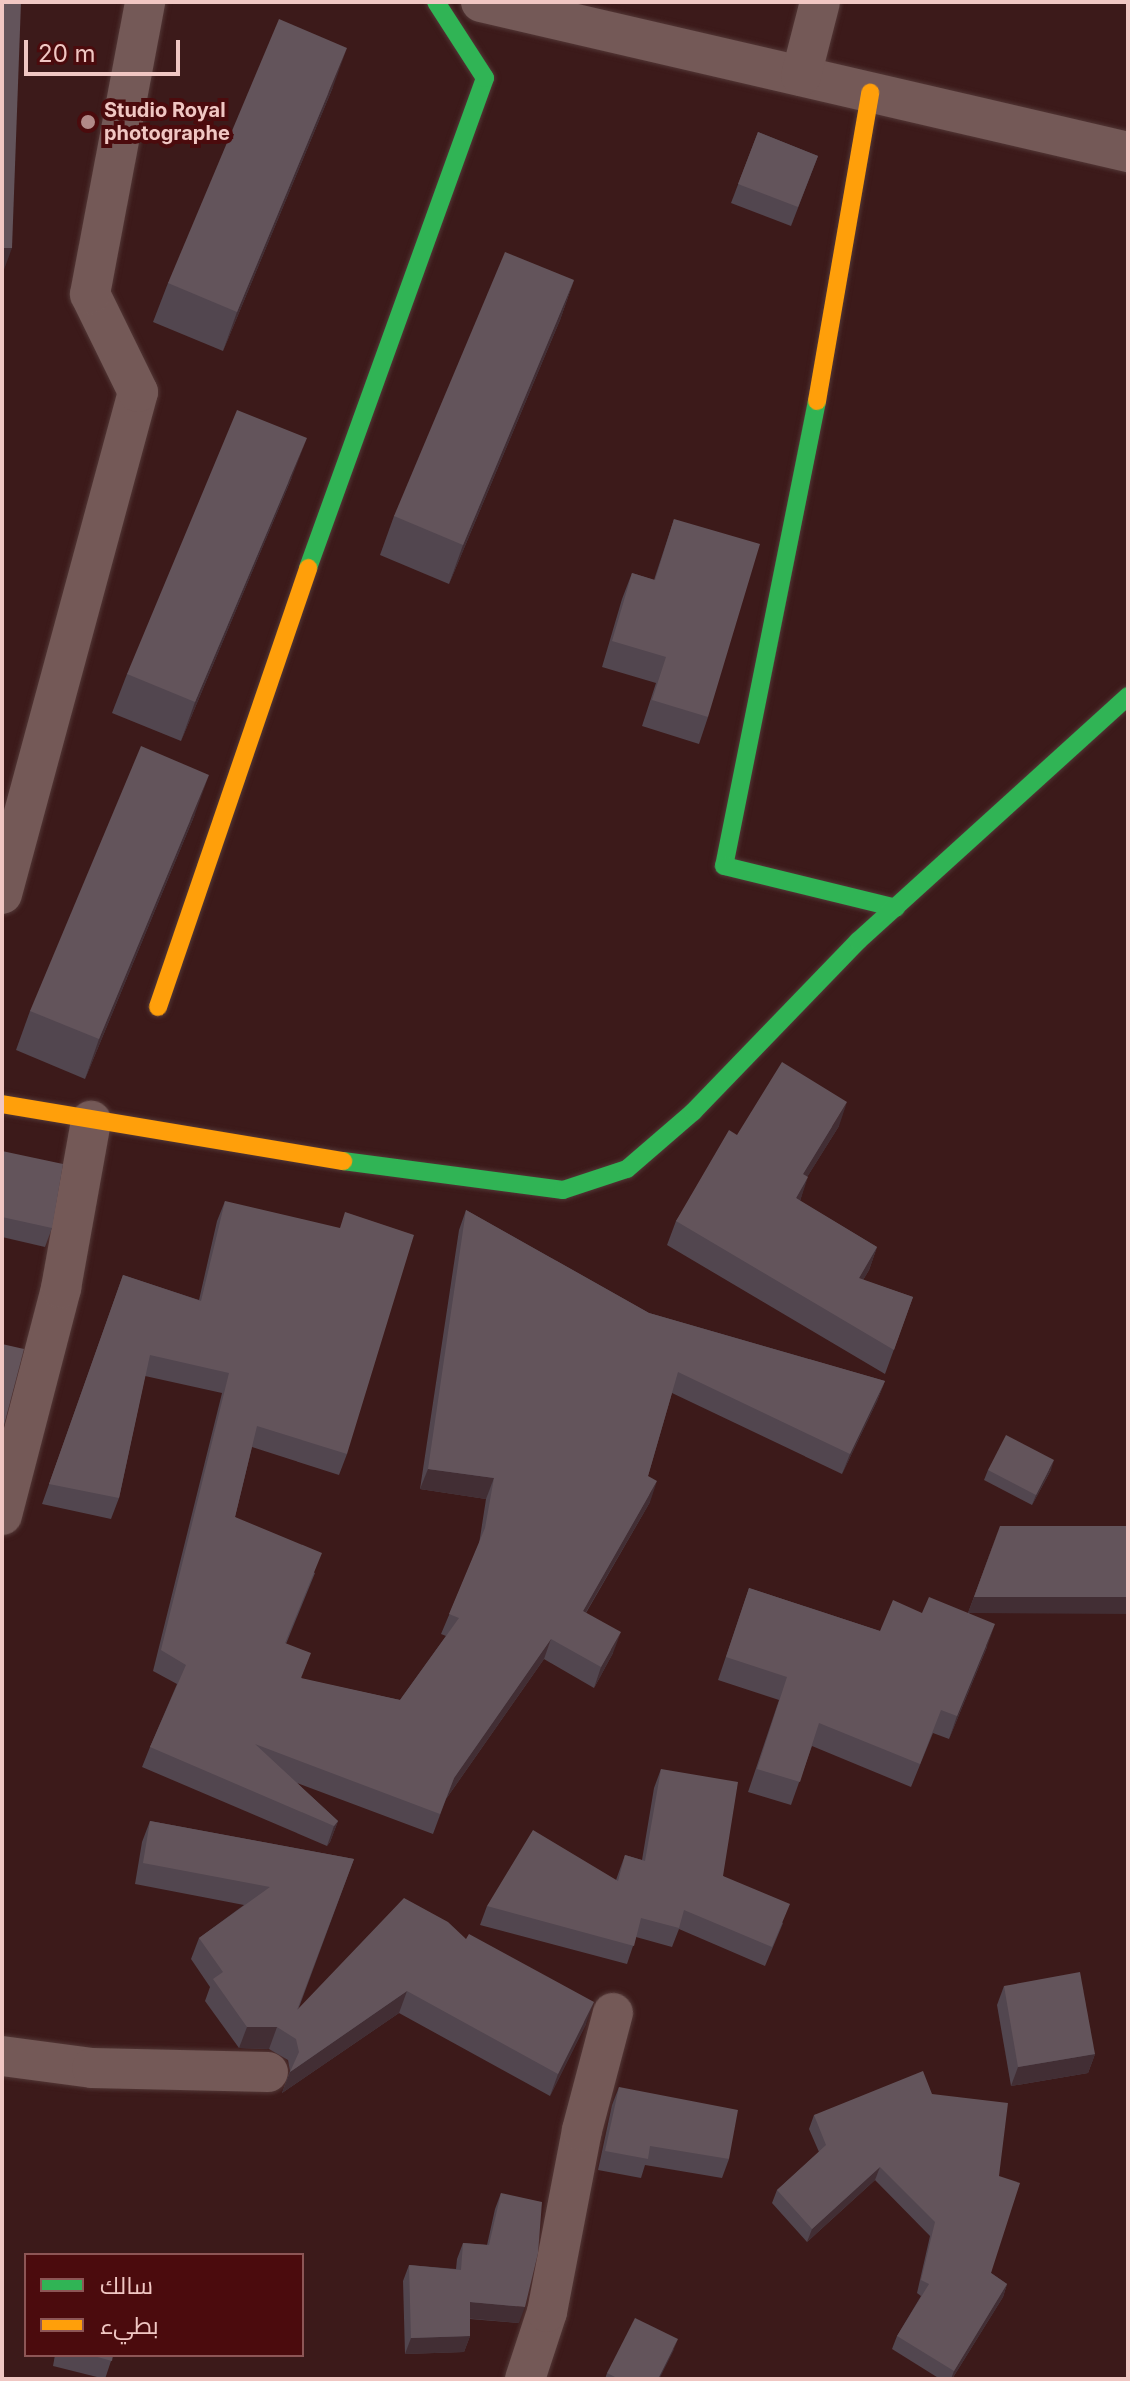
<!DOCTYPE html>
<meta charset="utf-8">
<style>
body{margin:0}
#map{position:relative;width:1130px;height:2381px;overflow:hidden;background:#3c1a1a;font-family:Inter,Cairo,sans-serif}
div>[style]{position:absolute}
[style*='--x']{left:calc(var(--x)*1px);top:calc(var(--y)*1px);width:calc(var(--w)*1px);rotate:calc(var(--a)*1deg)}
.roads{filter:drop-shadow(0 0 2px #523736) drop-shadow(0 0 2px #523736)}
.street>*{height:40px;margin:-20px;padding:0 20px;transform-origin:20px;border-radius:20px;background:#745957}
.fast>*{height:18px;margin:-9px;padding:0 9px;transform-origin:9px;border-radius:9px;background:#30b455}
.slow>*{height:18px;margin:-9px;padding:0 9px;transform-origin:9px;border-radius:9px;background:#ff9f0a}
.wall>*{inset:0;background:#52464f}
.shaded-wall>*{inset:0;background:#422e34}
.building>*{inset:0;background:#63545b}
.dots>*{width:22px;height:22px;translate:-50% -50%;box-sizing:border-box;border:4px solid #4b0b0d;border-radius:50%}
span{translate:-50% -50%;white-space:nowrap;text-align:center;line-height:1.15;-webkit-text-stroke:8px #4b0b0d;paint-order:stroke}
.poi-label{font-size:20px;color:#f0c7c3;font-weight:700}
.left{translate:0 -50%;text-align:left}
.frame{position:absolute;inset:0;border:4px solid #f0c7c3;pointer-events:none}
.legend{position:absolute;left:24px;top:2253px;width:280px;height:104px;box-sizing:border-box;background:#4b0b0d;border:2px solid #8d5656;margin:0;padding:10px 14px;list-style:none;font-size:24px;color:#f0c7c3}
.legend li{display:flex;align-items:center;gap:16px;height:40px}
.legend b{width:40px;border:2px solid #8d5656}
.scale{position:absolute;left:24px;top:40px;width:156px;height:36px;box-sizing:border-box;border:4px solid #f0c7c3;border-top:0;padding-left:10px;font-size:24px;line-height:28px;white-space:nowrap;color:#f0c7c3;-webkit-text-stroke:6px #4b0b0d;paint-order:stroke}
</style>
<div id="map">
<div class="roads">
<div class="street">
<i style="--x:481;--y:2;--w:664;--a:13.05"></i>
<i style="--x:801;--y:76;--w:76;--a:-75.6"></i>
<i style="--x:2;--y:894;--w:520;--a:-74.84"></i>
<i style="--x:138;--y:392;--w:109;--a:-116.1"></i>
<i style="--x:90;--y:294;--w:297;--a:-79.3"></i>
<i style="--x:2;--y:1515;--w:235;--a:-75.4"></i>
<i style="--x:61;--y:1288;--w:170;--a:-79.8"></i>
<i style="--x:2;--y:2056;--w:91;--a:7.6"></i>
<i style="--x:92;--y:2068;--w:176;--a:1.3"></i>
<i style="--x:525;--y:2379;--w:71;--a:-71.8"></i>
<i style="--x:547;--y:2312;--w:185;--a:-79.1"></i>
<i style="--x:582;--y:2130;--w:121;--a:-75.2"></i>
</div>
<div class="fast">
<i style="--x:817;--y:401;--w:474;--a:101.3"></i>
<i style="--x:724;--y:866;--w:177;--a:13.7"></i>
<i style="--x:308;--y:568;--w:521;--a:-70.14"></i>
<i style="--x:485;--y:78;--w:90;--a:-122.8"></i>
<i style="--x:343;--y:1161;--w:222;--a:7.5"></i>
<i style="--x:563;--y:1190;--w:67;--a:-18.2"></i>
<i style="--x:627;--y:1169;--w:87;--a:-40.8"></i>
<i style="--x:693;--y:1112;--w:238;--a:-46"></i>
<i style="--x:858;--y:941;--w:365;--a:-42.2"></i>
</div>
<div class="slow">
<i style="--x:817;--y:401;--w:313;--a:-80.2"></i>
<i style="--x:158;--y:1007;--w:464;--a:-71.1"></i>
<i style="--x:2;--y:1104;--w:346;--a:9.5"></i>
</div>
</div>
<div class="wall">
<i style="clip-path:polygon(333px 87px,223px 351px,153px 322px,168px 283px)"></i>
<i style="clip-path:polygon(758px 132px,818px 156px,791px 226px,731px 203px)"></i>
<i style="clip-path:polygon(574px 280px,560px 320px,449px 584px,380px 555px,394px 516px)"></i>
<i style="clip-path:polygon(292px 477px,181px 741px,112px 713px,127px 674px)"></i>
<i style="clip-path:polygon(674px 519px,708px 717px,699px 744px,642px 726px,656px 683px,602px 667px,622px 599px,632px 573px,654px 580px)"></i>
<i style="clip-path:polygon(195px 814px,85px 1079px,16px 1050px,30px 1011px)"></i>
<i style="clip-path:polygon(839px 1126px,807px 1177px,800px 1201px,877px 1247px,869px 1270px,863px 1280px,913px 1297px,885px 1374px,667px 1245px,676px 1221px,737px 1135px)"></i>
<i style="clip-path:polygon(2px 1151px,52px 1228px,45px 1247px,2px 1237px)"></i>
<i style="clip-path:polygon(225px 1201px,347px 1454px,339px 1475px,252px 1447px,235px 1517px,315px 1573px,286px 1644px,302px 1679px,400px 1700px,446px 1636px,441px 1634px,479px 1544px,486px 1499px,420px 1489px,459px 1230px,466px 1210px,649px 1313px,885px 1381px,877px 1401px,842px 1474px,672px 1393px,648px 1476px,650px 1502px,586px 1613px,613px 1653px,594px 1688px,544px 1659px,446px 1799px,433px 1834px,297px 1783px,338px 1821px,330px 1842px,327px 1846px,142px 1767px,150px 1747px,177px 1684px,153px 1671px,222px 1393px,145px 1376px,119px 1498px,111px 1519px,42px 1504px,123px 1275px,199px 1300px,217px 1221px)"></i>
<i style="clip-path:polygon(988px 1470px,1051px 1470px,1032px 1505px,984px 1480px)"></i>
<i style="clip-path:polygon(1000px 1526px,969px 1613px,987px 1647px,949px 1739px,933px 1733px,911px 1787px,812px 1746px,791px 1805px,748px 1792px,779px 1700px,718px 1680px,749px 1588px,880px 1631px,922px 1613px,968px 1613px)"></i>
<i style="clip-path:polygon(661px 1769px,723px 1876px,783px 1923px,765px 1966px,679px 1929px,672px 1947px,636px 1937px,627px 1964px,480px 1925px,487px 1906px,616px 1880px,625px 1855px,642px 1860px,654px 1788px)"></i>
<i style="clip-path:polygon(150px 1821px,354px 1859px,298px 2010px,466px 1939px,586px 2024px,550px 2096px,399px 2013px,282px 2093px,290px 2071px,288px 2060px,269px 2049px,239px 2048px,205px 2001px,210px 1987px,191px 1959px,199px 1938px,244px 1905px,135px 1884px,142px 1842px)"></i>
<i style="clip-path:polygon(1004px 1986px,1095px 2054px,1088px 2073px,1011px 2086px,997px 2005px)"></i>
<i style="clip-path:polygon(619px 2087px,729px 2159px,722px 2178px,645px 2165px,641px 2178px,598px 2170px,612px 2105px)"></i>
<i style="clip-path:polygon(932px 2094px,999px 2176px,991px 2273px,1007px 2284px,1003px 2297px,952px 2379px,940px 2379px,892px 2349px,897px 2336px,921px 2296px,917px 2293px,930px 2236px,875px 2180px,807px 2242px,772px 2203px,777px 2190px,819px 2152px,809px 2129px,814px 2115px)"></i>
<i style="clip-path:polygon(501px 2193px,519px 2323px,470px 2319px,470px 2336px,464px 2352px,405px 2354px,403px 2281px,409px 2265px,456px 2269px,457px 2259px,463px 2243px,487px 2245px,495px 2209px)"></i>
<i style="clip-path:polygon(674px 2349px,659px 2379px,605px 2379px,607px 2373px)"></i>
<i style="clip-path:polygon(55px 2355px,113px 2355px,105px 2379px,53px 2366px)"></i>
</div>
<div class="shaded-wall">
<i style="clip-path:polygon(347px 48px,333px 87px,223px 351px,237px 312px)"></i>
<i style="clip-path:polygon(2px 248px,12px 248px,2px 275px)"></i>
<i style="clip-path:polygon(574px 280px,560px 320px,449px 584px,463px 545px)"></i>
<i style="clip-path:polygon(307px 438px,292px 477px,181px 741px,195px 702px)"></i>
<i style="clip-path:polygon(209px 775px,195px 814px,85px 1079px,99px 1039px)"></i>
<i style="clip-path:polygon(847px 1102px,839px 1126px,794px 1198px,803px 1174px)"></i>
<i style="clip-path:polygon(808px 1177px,800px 1201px,796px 1198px)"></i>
<i style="clip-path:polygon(877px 1247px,869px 1270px,850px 1302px,859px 1278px)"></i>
<i style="clip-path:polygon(885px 1381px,877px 1401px,842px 1474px,850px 1454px)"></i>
<i style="clip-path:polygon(1054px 1460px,1051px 1470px,1032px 1505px,1036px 1495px)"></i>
<i style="clip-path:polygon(428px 1469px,494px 1478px,486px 1499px,420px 1489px)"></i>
<i style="clip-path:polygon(657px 1481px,650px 1502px,575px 1631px,583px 1611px)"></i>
<i style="clip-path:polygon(974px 1597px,1128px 1597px,1128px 1614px,968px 1613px)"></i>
<i style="clip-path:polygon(995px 1624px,987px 1647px,949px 1739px,957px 1716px)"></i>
<i style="clip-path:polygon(621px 1632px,613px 1653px,594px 1688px,601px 1667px)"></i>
<i style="clip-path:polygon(551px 1639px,544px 1659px,446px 1799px,433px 1834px,454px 1778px)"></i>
<i style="clip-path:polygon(338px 1821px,330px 1842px,327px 1846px,334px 1826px)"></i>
<i style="clip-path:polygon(407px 1991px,399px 2013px,282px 2093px,290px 2072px)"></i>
<i style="clip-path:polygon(594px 2002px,586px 2024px,550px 2096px,558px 2074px)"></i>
<i style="clip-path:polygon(247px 2027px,277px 2027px,269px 2049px,239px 2048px)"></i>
<i style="clip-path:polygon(1095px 2054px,1088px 2073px,1011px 2086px,1018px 2067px)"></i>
<i style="clip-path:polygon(880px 2167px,875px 2180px,807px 2242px,812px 2229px)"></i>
<i style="clip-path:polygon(1007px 2284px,1003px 2297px,952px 2379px,951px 2379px,954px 2371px)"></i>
<i style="clip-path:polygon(470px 2302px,525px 2307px,519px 2323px,464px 2318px)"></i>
<i style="clip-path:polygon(470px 2336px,464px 2352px,405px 2354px,411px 2338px)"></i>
<i style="clip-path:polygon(678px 2339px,674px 2349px,659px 2379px,658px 2379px)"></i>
</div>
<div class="building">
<i style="clip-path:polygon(2px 2px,21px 2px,12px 248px,2px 248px)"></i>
<i style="clip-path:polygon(279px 19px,347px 48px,237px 312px,168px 283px)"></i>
<i style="clip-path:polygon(758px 132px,818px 156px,798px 207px,738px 184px)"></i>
<i style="clip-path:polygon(505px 252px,574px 280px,463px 545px,394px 516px)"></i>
<i style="clip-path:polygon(237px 410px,307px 438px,195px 702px,127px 674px)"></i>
<i style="clip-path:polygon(674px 519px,760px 544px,708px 717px,652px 700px,666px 657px,612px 641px,632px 573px,655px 580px)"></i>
<i style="clip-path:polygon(141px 746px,209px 775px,99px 1039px,30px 1011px)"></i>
<i style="clip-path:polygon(782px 1062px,847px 1102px,803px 1174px,808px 1177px,796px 1198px,877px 1247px,859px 1278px,913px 1297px,894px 1350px,676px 1221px,729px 1130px,737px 1135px)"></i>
<i style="clip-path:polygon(2px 1151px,63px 1164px,52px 1228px,2px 1217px)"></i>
<i style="clip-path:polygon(225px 1201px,340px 1228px,345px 1212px,414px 1235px,347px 1454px,257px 1426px,235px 1517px,322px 1553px,285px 1643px,311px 1653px,301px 1678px,400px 1700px,459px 1618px,449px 1614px,485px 1528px,494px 1478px,428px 1469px,466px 1210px,649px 1313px,885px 1381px,850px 1454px,678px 1372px,648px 1476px,657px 1481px,583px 1611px,621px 1632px,601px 1667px,551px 1639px,454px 1778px,440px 1814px,255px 1744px,338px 1821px,334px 1826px,150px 1747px,186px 1665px,161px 1650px,229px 1373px,150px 1355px,119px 1498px,49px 1484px,123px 1275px,201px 1301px)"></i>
<i style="clip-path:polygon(2px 1344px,24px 1349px,2px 1433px)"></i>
<i style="clip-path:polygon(1006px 1435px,1054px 1460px,1036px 1495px,988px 1470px)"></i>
<i style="clip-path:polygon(1000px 1526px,1128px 1526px,1128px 1597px,974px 1597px)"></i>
<i style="clip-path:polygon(749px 1588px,880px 1631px,893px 1600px,922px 1613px,929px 1597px,995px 1624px,957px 1716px,941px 1710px,920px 1764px,819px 1723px,800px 1782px,757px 1769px,787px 1677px,726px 1657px)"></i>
<i style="clip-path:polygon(661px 1769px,738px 1782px,723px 1876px,790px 1904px,772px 1947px,684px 1910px,679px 1928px,641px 1918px,634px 1946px,487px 1906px,533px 1830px,618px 1881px,625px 1855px,645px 1861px)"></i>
<i style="clip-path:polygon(150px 1821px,354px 1859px,297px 2010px,404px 1898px,448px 1922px,466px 1939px,469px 1934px,594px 2002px,558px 2074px,407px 1991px,290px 2072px,299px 2052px,296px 2039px,277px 2027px,247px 2027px,213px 1979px,223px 1972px,199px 1938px,270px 1887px,143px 1863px)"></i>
<i style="clip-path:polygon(1080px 1972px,1095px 2054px,1018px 2067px,1004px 1986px)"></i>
<i style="clip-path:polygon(923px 2071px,932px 2094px,1008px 2103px,999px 2176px,1020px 2183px,991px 2273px,1007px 2284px,954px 2371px,897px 2336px,929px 2284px,921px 2280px,935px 2222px,880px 2167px,812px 2229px,777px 2190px,826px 2145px,814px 2115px)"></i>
<i style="clip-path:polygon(619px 2087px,738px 2110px,729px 2159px,650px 2146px,648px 2159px,605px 2151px)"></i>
<i style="clip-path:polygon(501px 2193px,542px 2202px,538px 2253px,525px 2307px,470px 2302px,470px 2336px,411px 2338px,409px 2265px,461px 2270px,463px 2243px,489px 2245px)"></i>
<i style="clip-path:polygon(635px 2318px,678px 2339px,658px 2379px,619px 2379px,607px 2373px)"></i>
<i style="clip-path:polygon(90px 2355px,113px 2355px,112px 2361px)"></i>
</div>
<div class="dots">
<i style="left:88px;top:122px;background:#b18a88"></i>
</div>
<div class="poi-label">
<span class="left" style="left:104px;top:122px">Studio Royal<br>photographe</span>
</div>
<div class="frame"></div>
<ul class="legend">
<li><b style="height:10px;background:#30b455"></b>سالك</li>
<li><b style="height:10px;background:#ff9f0a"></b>بطيء</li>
</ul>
<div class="scale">20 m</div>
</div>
